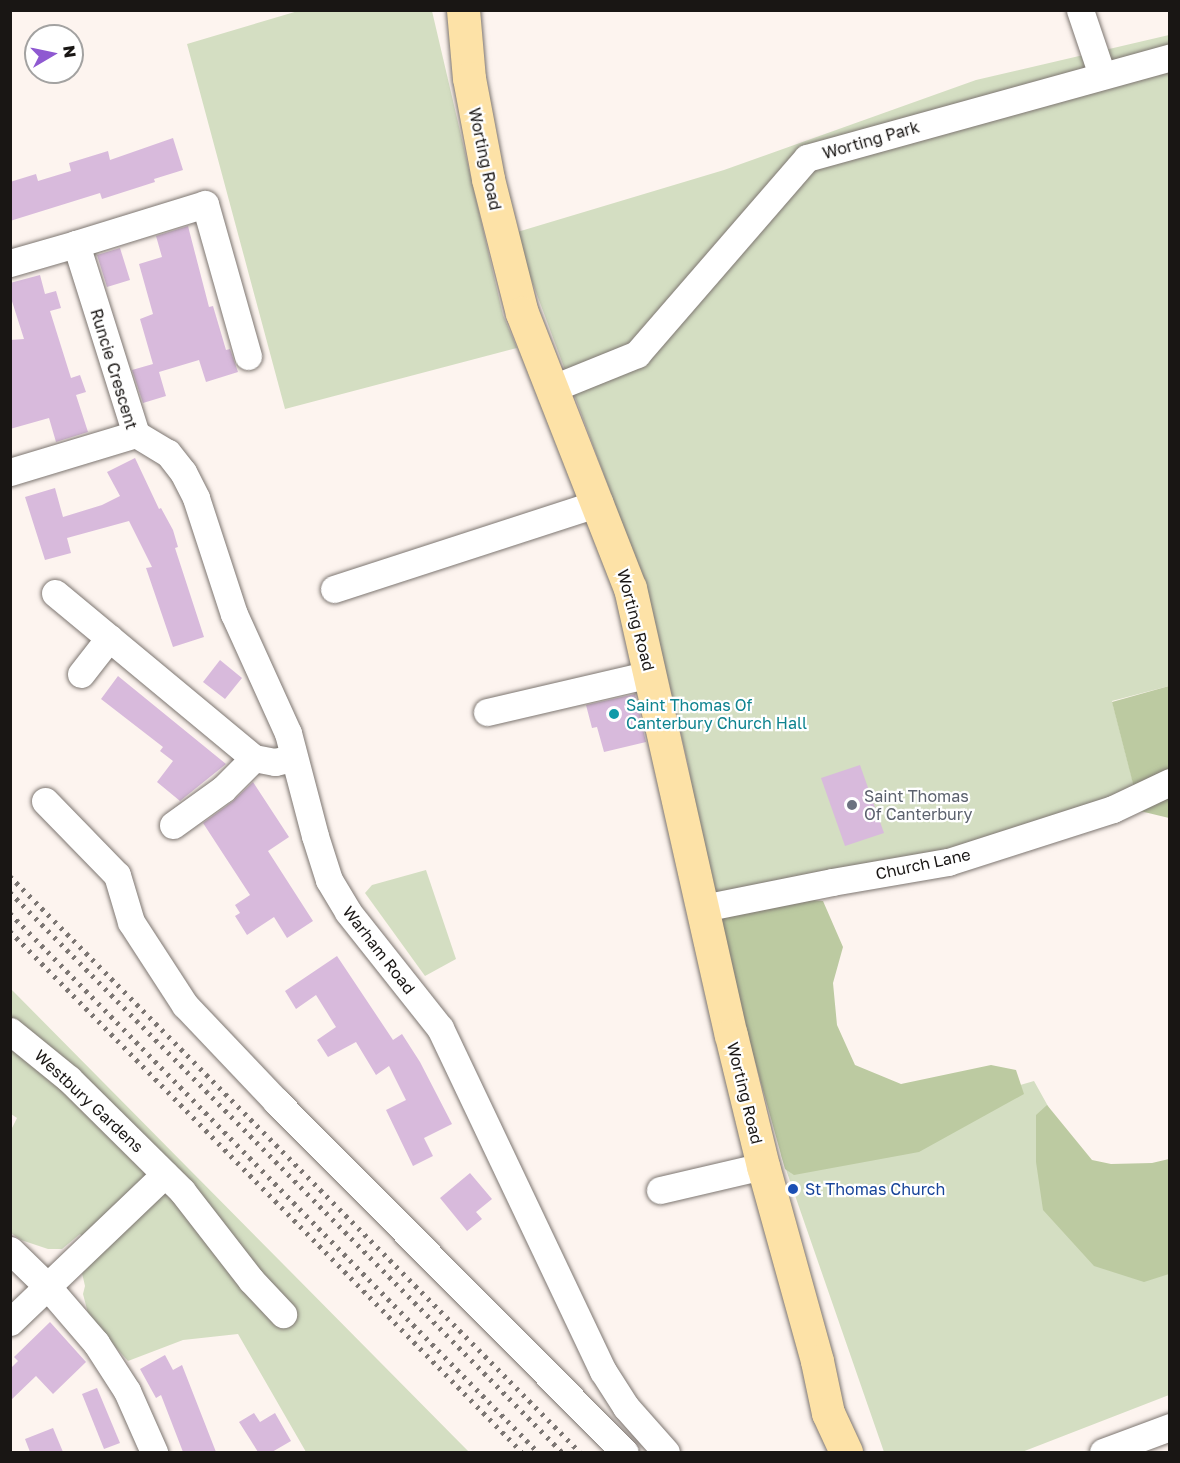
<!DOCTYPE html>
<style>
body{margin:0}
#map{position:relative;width:1180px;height:1463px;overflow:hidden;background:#fdf4ef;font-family:"Golos Text",sans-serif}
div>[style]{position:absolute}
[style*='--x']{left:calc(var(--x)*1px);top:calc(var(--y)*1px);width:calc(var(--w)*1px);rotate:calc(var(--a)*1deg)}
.green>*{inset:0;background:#d4dec2}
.forest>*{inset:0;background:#bccaa1}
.building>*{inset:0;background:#d8badc}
.roads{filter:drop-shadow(0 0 2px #7d7671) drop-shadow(0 0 2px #7d7671)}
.minor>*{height:27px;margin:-13.5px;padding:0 13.5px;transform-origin:13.5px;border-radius:13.5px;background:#fff}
.major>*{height:33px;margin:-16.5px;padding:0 16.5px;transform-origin:16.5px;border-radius:16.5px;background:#fde2a7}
.rail>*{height:4.5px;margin-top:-2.25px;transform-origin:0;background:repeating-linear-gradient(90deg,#7c7673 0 3px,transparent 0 9px)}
.dots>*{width:16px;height:16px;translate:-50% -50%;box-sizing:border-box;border:3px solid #fff;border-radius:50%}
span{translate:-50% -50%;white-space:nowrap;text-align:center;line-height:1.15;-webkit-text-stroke:4.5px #fff;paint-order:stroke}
.street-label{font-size:16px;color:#191614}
.culture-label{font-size:16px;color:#0d838f}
.left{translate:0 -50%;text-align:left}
.worship-label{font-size:16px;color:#5b616d}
.transit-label{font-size:16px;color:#164399}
.frame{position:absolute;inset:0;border:12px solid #191614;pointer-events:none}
.north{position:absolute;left:24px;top:24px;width:60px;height:60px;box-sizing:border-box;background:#fff;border:2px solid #a3a2a1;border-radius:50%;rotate:81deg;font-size:16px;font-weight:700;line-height:24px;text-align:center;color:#191614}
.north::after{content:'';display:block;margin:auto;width:21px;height:27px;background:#8f59d1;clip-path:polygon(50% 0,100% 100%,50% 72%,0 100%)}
</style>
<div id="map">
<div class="green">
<i style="clip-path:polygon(298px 11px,432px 11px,503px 315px,517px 348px,285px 409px,187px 44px)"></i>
<i style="clip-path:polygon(1169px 35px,1169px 686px,1112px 701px,1137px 798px,715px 918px,688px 764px,647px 590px,514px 233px,724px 170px,976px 80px)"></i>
<i style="clip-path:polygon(426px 870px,456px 959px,425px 976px,365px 893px,372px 885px)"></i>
<i style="clip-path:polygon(10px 988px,469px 1452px,306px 1452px,238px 1334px,183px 1340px,128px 1361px,89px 1317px,83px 1294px,85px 1286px,82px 1273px,97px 1253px,80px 1234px,62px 1249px,48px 1249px,21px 1240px,11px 1233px,11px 1130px,17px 1118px,11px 1114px)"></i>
<i style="clip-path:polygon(1034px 1081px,1103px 1205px,1169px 1182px,1169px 1395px,1022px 1452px,884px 1452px,781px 1155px)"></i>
</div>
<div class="forest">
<i style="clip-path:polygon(1169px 686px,1169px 818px,1140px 811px,1112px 702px)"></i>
<i style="clip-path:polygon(786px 898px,823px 901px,843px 947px,833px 983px,837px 1025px,855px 1065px,901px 1084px,991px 1065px,1016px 1070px,1024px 1094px,919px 1152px,794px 1175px,785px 1169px,715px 918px)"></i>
<i style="clip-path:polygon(1047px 1105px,1092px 1160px,1111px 1164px,1152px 1163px,1169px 1159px,1169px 1274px,1144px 1282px,1094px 1266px,1043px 1210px,1036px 1162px,1036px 1115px)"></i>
</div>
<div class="building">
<i style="clip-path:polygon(173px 138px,183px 170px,154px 179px,155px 182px,102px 199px,100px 193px,10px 221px,10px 182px,36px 174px,38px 181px,71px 171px,69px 163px,108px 151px,110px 160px)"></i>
<i style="clip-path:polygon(188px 226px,209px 307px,213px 306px,226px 350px,230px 349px,238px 372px,206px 382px,199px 360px,159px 372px,166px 396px,143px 403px,132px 370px,153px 364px,140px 319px,153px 314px,139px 264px,162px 257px,156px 236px)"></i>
<i style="clip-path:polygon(120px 248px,130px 280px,107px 287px,97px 255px)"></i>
<i style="clip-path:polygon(40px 275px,45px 294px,56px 291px,61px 308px,50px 311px,71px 378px,80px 375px,86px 392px,76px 395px,88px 432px,56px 442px,49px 418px,10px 429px,10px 340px,24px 339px,10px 295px,10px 283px)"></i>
<i style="clip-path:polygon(135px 458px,159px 509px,161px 508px,173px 530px,178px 547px,175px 548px,204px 637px,173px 647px,146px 568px,152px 567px,129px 521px,67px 538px,71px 553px,45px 560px,25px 497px,55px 488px,63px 517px,102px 505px,120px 496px,107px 472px)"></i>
<i style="clip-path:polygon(220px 660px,242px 678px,225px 699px,203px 682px)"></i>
<i style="clip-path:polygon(118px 676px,226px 764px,180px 801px,157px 782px,173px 761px,160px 751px,163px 747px,101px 699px)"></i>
<i style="clip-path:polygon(635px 694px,646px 742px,604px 752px,597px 727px,592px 728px,586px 705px)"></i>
<i style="clip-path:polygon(860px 765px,884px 833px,845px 846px,821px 778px)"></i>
<i style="clip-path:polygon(253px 782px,289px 837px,268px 851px,313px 921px,287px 938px,274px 917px,247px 935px,235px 916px,240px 913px,235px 905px,250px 895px,203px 823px,232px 802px)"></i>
<i style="clip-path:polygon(337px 956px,393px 1040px,402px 1034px,420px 1062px,452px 1124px,424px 1138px,433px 1156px,413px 1166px,386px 1110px,406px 1100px,389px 1066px,376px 1075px,356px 1042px,328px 1057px,317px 1040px,336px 1027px,316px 995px,296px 1009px,285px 991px)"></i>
<i style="clip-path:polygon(470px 1173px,492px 1199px,476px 1212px,482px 1219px,467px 1231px,440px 1198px)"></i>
<i style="clip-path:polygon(50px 1322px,86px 1362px,53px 1394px,36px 1376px,10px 1401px,10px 1369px,18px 1361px,14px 1357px)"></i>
<i style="clip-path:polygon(165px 1355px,173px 1370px,182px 1365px,216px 1452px,183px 1452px,161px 1395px,156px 1398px,140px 1369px)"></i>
<i style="clip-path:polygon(97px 1388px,120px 1443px,104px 1449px,82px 1394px)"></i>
<i style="clip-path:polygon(254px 1413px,260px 1422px,275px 1413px,291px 1441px,272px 1452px,258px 1452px,239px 1422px)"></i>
<i style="clip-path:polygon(53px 1428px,63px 1452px,30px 1452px,25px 1439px)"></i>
</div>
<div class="roads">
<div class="minor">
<i style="--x:1080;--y:10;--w:69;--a:71.3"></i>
<i style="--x:76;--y:244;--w:135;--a:-17.2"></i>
<i style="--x:205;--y:204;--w:158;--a:74.2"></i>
<i style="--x:10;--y:263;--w:69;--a:-16.1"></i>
<i style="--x:76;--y:244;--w:199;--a:72.5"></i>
<i style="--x:551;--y:389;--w:93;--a:-22.1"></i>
<i style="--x:637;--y:354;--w:259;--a:-49.1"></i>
<i style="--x:807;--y:158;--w:377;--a:-15.5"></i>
<i style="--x:136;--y:434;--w:37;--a:31"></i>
<i style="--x:168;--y:453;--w:24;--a:52"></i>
<i style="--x:183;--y:472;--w:29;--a:63"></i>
<i style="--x:196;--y:498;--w:122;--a:71.9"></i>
<i style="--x:234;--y:614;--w:131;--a:65.6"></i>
<i style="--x:288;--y:733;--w:106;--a:75.3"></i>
<i style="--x:315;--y:836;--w:46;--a:72.3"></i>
<i style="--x:329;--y:880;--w:37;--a:59"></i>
<i style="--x:348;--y:912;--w:148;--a:51.6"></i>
<i style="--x:440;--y:1028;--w:380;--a:64.6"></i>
<i style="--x:603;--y:1371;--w:43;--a:57.4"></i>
<i style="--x:626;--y:1407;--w:60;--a:48.4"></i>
<i style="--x:10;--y:472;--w:132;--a:-16.8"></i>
<i style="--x:334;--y:589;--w:279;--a:-18"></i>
<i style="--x:55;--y:593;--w:259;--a:39.7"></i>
<i style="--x:254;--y:758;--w:21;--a:11"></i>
<i style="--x:275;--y:762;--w:18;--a:-13"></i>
<i style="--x:81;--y:674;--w:46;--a:-52.1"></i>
<i style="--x:487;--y:712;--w:167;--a:-13.1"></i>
<i style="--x:45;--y:801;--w:103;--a:45.8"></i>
<i style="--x:117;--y:875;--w:49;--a:73.4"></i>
<i style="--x:131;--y:922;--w:99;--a:57"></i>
<i style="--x:185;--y:1005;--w:132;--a:46.5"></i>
<i style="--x:276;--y:1101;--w:495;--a:45.2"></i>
<i style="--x:173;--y:825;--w:62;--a:-35.8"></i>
<i style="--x:223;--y:789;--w:44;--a:-45"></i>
<i style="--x:703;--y:908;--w:132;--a:-11.4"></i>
<i style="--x:832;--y:882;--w:118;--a:-9.8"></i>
<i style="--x:948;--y:862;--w:173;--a:-17.8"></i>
<i style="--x:1113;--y:809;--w:63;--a:-25.3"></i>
<i style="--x:10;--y:1031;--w:76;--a:39.1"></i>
<i style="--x:69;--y:1079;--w:159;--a:44.7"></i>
<i style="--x:182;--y:1191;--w:113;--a:52.2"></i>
<i style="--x:251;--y:1280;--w:47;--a:46.7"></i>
<i style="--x:660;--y:1190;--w:106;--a:-13.1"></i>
<i style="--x:10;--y:1250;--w:52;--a:44.2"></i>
<i style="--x:47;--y:1286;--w:75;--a:49.3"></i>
<i style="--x:96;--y:1343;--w:57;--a:57.1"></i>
<i style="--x:127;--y:1391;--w:67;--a:66.1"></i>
<i style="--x:10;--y:1322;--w:214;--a:-43.7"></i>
<i style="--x:1103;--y:1452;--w:72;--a:-20.5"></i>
</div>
<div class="major">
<i style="--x:463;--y:10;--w:68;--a:85"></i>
<i style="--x:469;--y:78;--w:103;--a:79.3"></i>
<i style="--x:488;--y:179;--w:138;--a:75.8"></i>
<i style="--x:522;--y:313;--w:295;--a:68.6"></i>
<i style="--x:630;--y:588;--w:458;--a:77.3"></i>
<i style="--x:731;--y:1035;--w:135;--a:76.3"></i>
<i style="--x:763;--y:1166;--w:202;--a:74.5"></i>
<i style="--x:817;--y:1361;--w:53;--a:78.1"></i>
<i style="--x:828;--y:1413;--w:43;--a:65.2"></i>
</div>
</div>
<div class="rail">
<i style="--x:10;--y:876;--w:810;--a:45.3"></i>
<i style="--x:10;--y:892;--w:786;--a:45.41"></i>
<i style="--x:10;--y:913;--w:755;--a:45.59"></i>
<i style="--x:10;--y:931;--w:730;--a:45.5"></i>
</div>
<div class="dots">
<i style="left:614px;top:714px;background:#0f9aa8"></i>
<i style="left:852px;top:805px;background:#6b7280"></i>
<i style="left:793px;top:1189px;background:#1a4fb4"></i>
</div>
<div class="street-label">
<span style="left:871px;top:140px;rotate:-16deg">Worting Park</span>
<span style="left:485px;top:159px;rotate:78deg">Worting Road</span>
<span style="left:114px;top:369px;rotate:73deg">Runcie Crescent</span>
<span style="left:636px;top:620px;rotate:75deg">Worting Road</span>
<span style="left:923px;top:864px;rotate:-12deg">Church Lane</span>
<span style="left:379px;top:950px;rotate:52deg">Warham Road</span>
<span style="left:745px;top:1093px;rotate:76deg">Worting Road</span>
<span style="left:89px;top:1101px;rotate:43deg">Westbury Gardens</span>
</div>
<div class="culture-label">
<span class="left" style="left:626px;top:714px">Saint Thomas Of<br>Canterbury Church Hall</span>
</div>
<div class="worship-label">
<span class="left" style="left:864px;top:805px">Saint Thomas<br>Of Canterbury</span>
</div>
<div class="transit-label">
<span class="left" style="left:805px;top:1189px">St Thomas Church</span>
</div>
<div class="frame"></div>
<div class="north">N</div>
</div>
